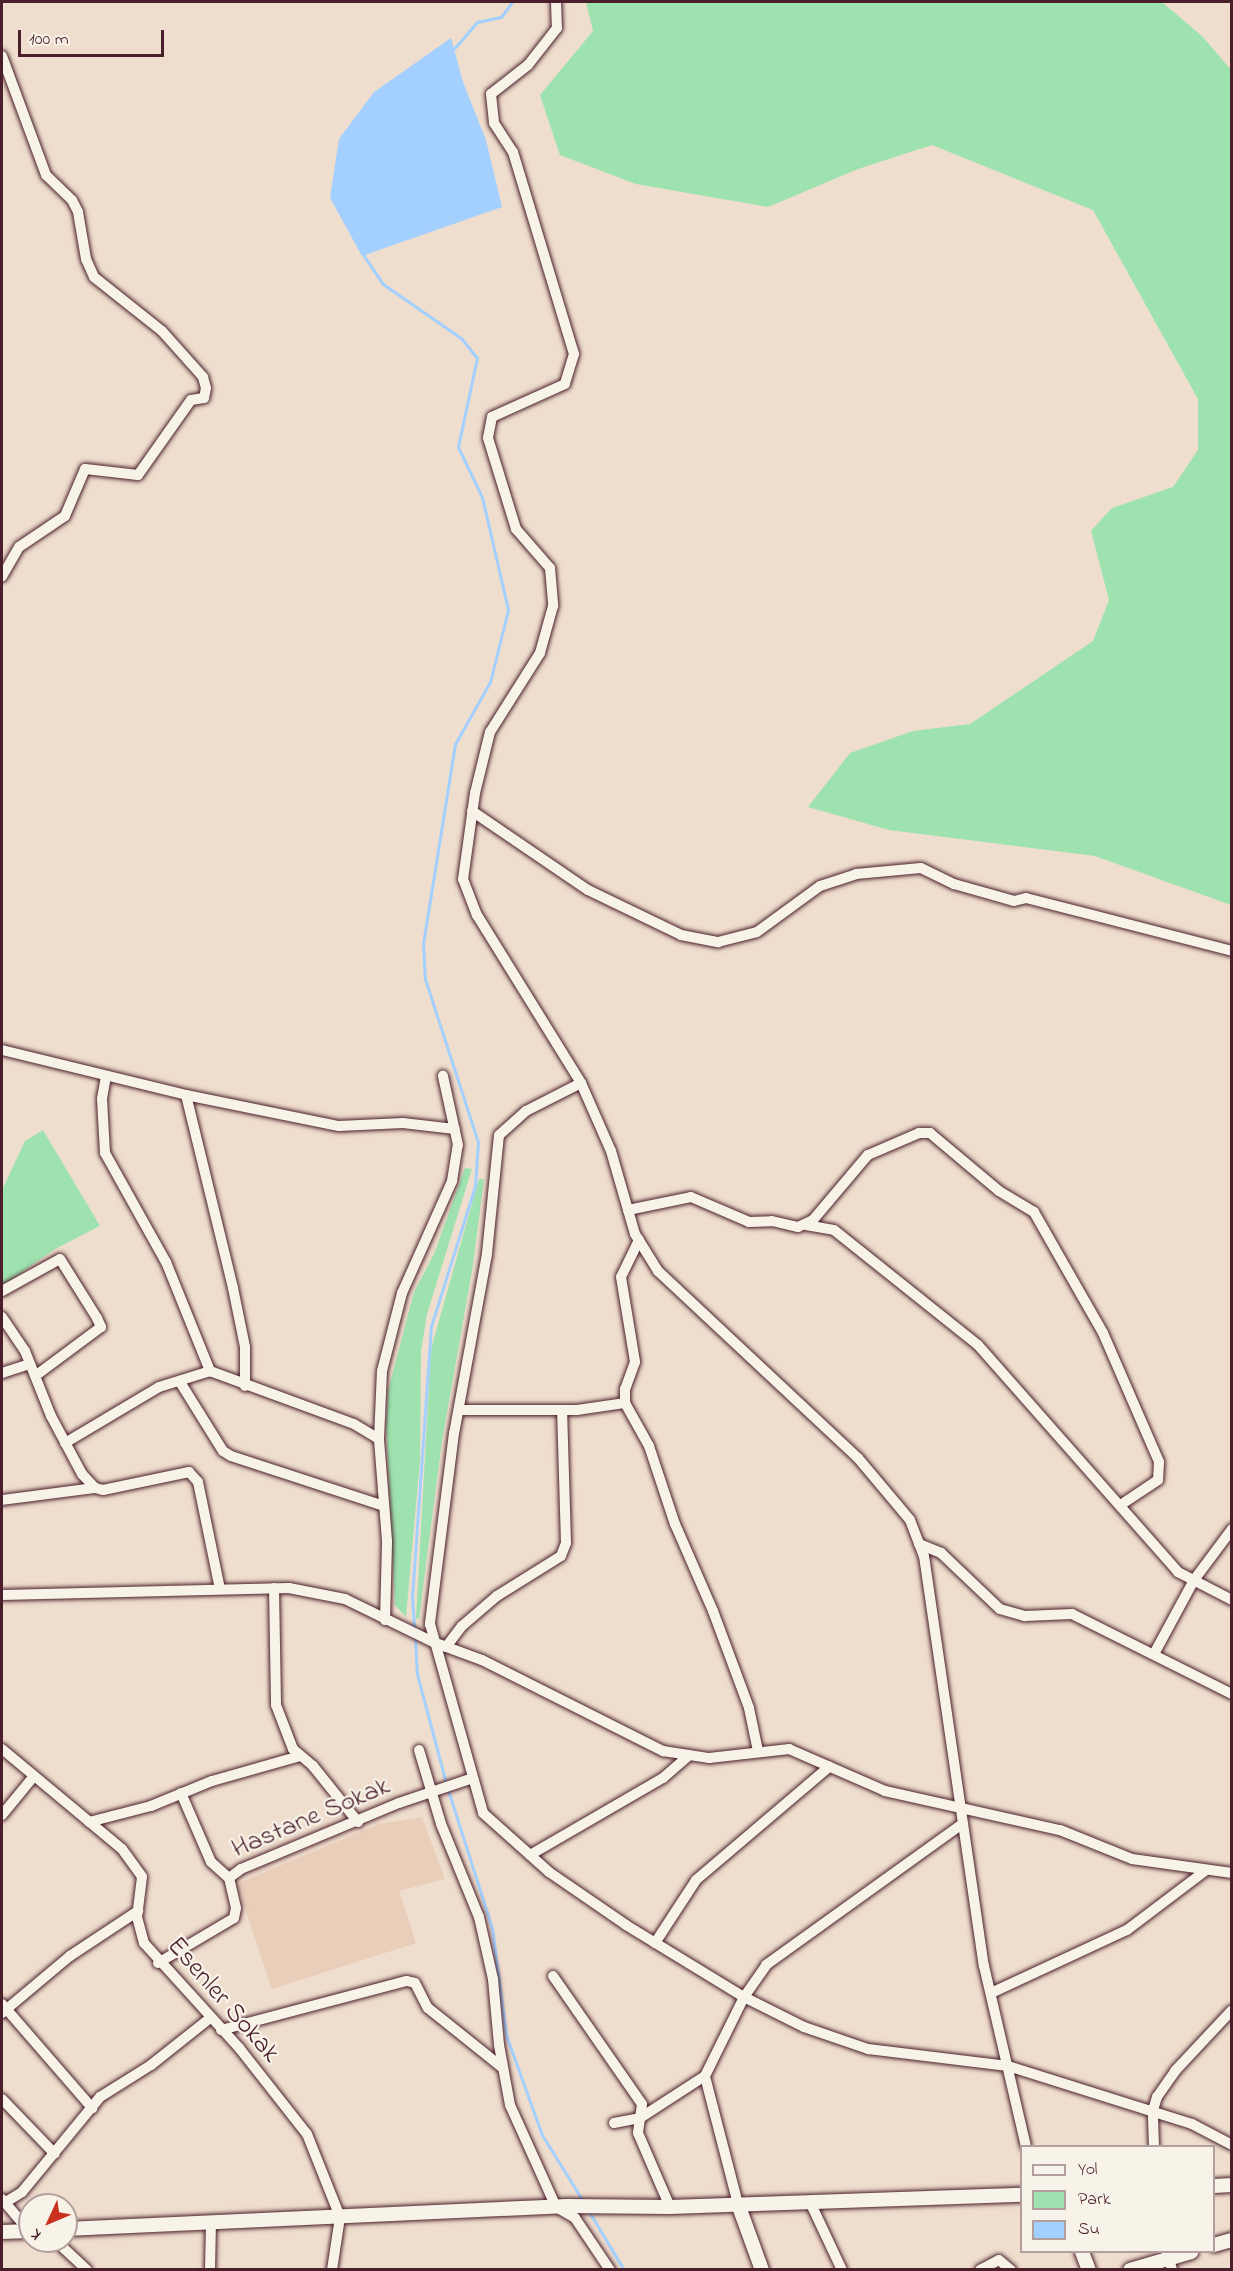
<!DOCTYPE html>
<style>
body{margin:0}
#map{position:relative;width:1233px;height:2271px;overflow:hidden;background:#efddcd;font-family:"Indie Flower",sans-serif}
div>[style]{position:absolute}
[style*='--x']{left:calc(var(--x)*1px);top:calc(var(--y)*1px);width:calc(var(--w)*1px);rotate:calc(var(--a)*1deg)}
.built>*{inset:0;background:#e9ceba}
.green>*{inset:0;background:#9ee3af}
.water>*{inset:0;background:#a3d0fe}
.stream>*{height:3px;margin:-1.5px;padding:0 1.5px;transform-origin:1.5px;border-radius:1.5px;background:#a3d0fe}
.roads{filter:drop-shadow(0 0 2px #4a1f2b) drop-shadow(0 0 2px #4a1f2b)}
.street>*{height:10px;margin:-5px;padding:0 5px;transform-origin:5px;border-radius:5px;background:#f7f3e8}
.secondary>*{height:14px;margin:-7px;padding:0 7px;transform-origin:7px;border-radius:7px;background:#f7f3e8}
span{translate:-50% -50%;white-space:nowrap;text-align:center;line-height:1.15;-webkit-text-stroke:4.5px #f7f3e8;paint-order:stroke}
.street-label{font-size:27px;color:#4a1f2b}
.frame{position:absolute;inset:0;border:3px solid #4a1f2b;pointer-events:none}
.legend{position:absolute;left:1020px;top:2145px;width:195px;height:108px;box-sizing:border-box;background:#f7f3e8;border:2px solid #b29e9c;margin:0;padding:8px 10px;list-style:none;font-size:18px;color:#4a1f2b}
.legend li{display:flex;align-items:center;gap:12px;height:30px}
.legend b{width:30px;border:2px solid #b29e9c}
.north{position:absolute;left:18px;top:2193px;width:60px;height:60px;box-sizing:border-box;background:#f7f3e8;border:2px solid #b29e9c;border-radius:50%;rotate:226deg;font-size:16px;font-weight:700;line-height:24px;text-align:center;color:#4a1f2b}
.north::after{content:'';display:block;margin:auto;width:21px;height:27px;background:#c8321e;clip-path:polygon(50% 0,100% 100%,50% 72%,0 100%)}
.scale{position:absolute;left:18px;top:30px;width:146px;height:27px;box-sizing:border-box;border:3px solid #4a1f2b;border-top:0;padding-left:8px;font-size:18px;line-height:21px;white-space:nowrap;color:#4a1f2b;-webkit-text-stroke:4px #f7f3e8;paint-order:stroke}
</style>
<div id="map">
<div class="built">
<i style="clip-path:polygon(422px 1817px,445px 1879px,399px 1891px,416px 1943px,272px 1989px,237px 1884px,379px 1824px)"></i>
</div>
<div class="green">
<i style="clip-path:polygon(586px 2px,1162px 2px,1203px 37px,1231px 70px,1231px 905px,1095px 856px,889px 830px,808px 807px,850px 753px,913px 731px,970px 724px,1093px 641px,1109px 600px,1091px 531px,1112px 508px,1173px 487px,1198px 450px,1198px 399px,1093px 210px,932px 145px,858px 169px,768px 207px,636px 184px,560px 155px,540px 95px,593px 31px)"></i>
<i style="clip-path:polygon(43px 1130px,100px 1226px,55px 1249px,2px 1286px,2px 1190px,25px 1141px)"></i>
<i style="clip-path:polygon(465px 1168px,472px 1169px,427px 1314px,421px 1351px,420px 1460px,406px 1617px,395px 1605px,386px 1425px,388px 1391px,414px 1292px,434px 1254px)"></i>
<i style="clip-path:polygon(479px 1179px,484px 1179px,473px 1265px,442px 1441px,419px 1619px,416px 1618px,431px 1349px)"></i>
</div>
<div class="water">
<i style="clip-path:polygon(451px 38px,463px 82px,486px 140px,502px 207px,362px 256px,330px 198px,339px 139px,374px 92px)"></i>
</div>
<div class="stream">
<i style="--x:452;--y:51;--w:38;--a:-49"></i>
<i style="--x:477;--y:22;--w:25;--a:-12"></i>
<i style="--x:501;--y:17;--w:19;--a:-54"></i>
<i style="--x:362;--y:253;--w:37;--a:56"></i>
<i style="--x:383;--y:284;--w:96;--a:34.8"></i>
<i style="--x:462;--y:339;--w:24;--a:52"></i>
<i style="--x:477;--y:358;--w:91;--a:102.1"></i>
<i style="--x:458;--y:447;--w:55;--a:64.4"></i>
<i style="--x:482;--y:497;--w:116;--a:77"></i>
<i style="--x:508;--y:610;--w:74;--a:104"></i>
<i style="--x:490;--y:682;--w:71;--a:119.4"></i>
<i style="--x:455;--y:744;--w:203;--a:99.1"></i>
<i style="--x:423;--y:944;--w:35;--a:87"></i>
<i style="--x:425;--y:979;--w:171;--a:72"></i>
<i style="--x:478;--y:1142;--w:44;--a:93.9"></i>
<i style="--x:475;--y:1186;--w:147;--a:107.4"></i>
<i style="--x:431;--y:1326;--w:272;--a:94"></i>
<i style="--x:412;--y:1597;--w:31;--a:86"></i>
<i style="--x:415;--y:1638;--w:36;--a:87"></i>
<i style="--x:417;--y:1674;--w:113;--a:75.1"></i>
<i style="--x:448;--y:1790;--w:145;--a:72.3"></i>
<i style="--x:492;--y:1928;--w:108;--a:82.5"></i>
<i style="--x:506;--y:2035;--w:106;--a:70.2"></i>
<i style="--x:542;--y:2135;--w:78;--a:58.2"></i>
<i style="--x:588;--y:2210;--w:70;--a:59"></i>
</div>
<div class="roads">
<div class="street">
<i style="--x:556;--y:2;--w:26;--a:88"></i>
<i style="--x:557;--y:28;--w:47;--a:128.1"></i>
<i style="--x:528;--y:65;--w:47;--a:141.9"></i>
<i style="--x:491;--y:94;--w:29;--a:84"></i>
<i style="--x:494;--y:123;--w:35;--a:57"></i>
<i style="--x:513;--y:152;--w:211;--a:73.2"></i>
<i style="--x:574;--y:354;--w:31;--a:107"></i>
<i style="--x:565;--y:384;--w:80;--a:155.7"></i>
<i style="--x:492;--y:417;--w:21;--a:101"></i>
<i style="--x:488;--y:438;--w:95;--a:72.9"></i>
<i style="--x:516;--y:529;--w:52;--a:48.9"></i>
<i style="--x:550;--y:568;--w:38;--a:85"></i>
<i style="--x:553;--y:606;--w:49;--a:105.5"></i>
<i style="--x:540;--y:653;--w:93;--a:122.3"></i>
<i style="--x:490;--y:732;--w:63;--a:103.8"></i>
<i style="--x:475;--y:793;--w:87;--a:97.9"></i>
<i style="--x:463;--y:879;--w:39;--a:69"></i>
<i style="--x:477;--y:915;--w:198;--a:58.2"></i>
<i style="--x:581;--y:1083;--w:74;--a:66.2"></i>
<i style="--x:611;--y:1151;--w:86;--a:73.9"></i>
<i style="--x:635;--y:1234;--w:44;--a:58.1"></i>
<i style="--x:658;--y:1271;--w:274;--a:43.1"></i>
<i style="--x:858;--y:1458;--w:81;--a:50"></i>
<i style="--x:910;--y:1520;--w:39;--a:69"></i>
<i style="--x:924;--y:1556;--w:414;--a:81.7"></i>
<i style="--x:984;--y:1966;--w:185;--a:76.9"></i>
<i style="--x:2;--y:56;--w:127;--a:69.7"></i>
<i style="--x:46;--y:175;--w:36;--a:44"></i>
<i style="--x:72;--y:200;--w:13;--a:63"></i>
<i style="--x:78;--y:212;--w:48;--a:80.3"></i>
<i style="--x:86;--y:259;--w:20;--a:66"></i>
<i style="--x:94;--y:277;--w:87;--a:38.5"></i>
<i style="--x:162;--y:331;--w:62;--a:48.3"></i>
<i style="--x:203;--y:377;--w:11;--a:75"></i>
<i style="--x:206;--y:388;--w:10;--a:101"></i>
<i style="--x:204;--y:398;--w:13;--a:171"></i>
<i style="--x:191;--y:400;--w:92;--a:125.2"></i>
<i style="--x:138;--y:475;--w:53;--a:-173.5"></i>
<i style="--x:85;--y:469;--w:51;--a:113.1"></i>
<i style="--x:65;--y:516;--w:55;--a:146"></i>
<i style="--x:19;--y:547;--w:34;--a:120"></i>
<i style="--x:472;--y:811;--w:140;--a:34.3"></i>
<i style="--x:588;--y:890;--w:103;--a:25.8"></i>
<i style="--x:681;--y:935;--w:38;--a:11"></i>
<i style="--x:718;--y:942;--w:40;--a:-14.4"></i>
<i style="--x:757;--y:932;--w:78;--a:-36.1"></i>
<i style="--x:820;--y:886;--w:38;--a:-18"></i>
<i style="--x:856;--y:874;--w:65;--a:-5.3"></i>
<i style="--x:921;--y:868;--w:37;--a:26"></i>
<i style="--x:954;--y:884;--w:62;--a:15.8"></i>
<i style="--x:1014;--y:901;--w:12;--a:-14"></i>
<i style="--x:1026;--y:898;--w:213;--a:14.4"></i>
<i style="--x:2;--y:1050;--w:189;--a:13.7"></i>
<i style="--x:186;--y:1095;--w:156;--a:11.5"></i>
<i style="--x:339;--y:1126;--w:64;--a:-2.7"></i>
<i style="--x:403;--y:1123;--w:52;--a:6.6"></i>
<i style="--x:106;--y:1076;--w:23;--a:100"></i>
<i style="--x:102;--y:1099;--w:54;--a:86.8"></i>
<i style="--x:105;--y:1153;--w:125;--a:60.8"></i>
<i style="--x:166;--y:1262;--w:118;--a:68"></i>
<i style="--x:581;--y:1083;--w:62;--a:153"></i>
<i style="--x:526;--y:1111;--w:36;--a:138"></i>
<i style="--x:499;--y:1135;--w:120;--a:95.8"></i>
<i style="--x:487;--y:1254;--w:182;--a:100.4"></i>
<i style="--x:454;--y:1433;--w:193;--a:97.2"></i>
<i style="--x:430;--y:1624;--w:196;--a:74.3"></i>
<i style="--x:483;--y:1813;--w:89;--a:41.8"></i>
<i style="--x:549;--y:1872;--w:93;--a:34.5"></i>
<i style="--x:626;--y:1925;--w:138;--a:31.4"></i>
<i style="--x:744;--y:1997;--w:67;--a:26.6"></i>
<i style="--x:804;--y:2027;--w:68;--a:19"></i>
<i style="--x:868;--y:2049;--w:141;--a:6.9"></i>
<i style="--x:1008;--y:2066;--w:193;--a:17.5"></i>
<i style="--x:1192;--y:2124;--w:45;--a:27.7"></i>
<i style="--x:186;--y:1095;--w:199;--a:76.3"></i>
<i style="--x:233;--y:1288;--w:60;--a:78.5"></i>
<i style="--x:245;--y:1347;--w:39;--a:90"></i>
<i style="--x:628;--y:1210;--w:64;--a:-11.7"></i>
<i style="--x:691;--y:1197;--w:63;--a:23.3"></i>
<i style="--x:749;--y:1222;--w:23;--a:-2"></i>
<i style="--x:772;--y:1221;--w:27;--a:13"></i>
<i style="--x:798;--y:1227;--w:17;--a:-25"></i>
<i style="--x:813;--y:1220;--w:85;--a:-49.8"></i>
<i style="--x:868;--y:1155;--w:56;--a:-23.3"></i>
<i style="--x:919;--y:1133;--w:11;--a:0"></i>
<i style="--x:930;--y:1133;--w:90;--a:40"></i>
<i style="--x:999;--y:1191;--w:41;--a:31"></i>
<i style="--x:1034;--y:1212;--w:139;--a:60.3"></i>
<i style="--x:1103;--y:1333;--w:141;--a:66.5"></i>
<i style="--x:1159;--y:1462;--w:18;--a:93"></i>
<i style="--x:1158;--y:1480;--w:43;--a:146.3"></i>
<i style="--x:806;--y:1225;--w:28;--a:10"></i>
<i style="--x:834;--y:1230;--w:184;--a:38.6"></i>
<i style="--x:978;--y:1345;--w:303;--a:48.6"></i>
<i style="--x:1178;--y:1572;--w:61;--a:27.4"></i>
<i style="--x:639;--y:1240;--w:41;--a:115.9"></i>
<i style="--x:621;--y:1277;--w:86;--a:80.6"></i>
<i style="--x:635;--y:1362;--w:29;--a:110"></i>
<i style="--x:625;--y:1389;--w:14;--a:90"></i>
<i style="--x:625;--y:1403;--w:49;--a:60.8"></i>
<i style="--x:649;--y:1446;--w:82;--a:71.6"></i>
<i style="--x:675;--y:1524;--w:95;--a:66.4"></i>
<i style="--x:713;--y:1611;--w:103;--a:69.6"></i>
<i style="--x:749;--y:1708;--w:44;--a:78.2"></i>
<i style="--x:2;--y:1291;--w:66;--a:-28.9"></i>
<i style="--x:60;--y:1259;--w:70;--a:57.9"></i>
<i style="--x:97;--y:1318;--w:10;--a:66"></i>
<i style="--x:101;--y:1327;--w:82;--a:143.4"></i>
<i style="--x:2;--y:1317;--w:41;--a:55.9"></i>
<i style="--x:25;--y:1351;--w:70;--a:68.2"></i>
<i style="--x:51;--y:1416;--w:66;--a:61.9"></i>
<i style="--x:82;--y:1474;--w:19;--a:47"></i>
<i style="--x:95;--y:1488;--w:8;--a:14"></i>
<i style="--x:103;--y:1490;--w:88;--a:-11.8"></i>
<i style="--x:189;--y:1472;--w:13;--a:48"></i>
<i style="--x:198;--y:1482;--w:109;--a:78.4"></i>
<i style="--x:2;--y:1373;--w:29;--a:-18"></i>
<i style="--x:180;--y:1382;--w:81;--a:58.1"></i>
<i style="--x:223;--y:1451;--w:9;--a:32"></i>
<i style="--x:231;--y:1456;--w:161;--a:18.1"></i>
<i style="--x:459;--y:1410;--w:118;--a:0"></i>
<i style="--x:577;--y:1410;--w:49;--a:-8.3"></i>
<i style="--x:65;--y:1443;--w:109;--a:-30.8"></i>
<i style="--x:159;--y:1387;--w:53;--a:-17.4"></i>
<i style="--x:210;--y:1371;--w:153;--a:20.2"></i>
<i style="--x:354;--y:1424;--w:29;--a:31"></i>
<i style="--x:2;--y:1500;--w:94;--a:-7.4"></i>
<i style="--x:919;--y:1544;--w:24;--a:22"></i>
<i style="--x:941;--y:1553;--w:81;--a:43.5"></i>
<i style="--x:1000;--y:1609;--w:26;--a:16"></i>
<i style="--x:1025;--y:1616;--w:47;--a:-2.4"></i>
<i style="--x:1072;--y:1614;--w:179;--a:26.6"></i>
<i style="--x:274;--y:1588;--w:117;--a:89"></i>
<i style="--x:276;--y:1705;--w:47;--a:68.9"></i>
<i style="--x:293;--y:1749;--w:26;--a:40"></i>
<i style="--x:313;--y:1766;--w:72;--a:51.2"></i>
<i style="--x:2;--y:1595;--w:287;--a:-1.4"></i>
<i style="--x:289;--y:1588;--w:57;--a:11.1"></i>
<i style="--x:345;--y:1599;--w:98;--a:26"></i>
<i style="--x:433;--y:1642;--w:52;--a:20.2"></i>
<i style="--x:482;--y:1660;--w:203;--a:26.7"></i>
<i style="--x:663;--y:1751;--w:47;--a:8.7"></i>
<i style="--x:709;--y:1758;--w:81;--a:-6.4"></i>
<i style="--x:789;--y:1749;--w:105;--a:23.6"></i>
<i style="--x:885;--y:1791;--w:179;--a:12.6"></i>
<i style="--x:1060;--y:1830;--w:78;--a:21.9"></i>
<i style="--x:1132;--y:1859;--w:101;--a:8"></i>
<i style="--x:385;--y:1620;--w:79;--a:-88.5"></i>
<i style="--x:387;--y:1541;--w:102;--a:-94.5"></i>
<i style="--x:379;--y:1439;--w:68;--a:-87.5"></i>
<i style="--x:382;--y:1371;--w:81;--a:-75.6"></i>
<i style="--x:402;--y:1293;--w:123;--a:-65.9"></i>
<i style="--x:452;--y:1181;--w:36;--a:-81"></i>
<i style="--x:458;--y:1145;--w:71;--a:-102.3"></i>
<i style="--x:446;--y:1647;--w:26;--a:-53"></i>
<i style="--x:462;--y:1626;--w:46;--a:-40.6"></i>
<i style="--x:497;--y:1596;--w:75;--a:-32"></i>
<i style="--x:561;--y:1556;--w:14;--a:-69"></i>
<i style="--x:566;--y:1543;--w:133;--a:-91.7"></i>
<i style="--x:1154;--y:1654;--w:84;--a:-61.6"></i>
<i style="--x:1194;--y:1580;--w:64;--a:-53.3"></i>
<i style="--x:2;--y:1749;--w:156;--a:39.8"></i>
<i style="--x:122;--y:1849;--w:34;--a:54"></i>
<i style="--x:142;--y:1877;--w:40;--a:97.1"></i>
<i style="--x:137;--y:1917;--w:27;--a:75"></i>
<i style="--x:144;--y:1943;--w:143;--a:47.8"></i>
<i style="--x:240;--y:2049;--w:108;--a:51.8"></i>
<i style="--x:307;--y:2134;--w:89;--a:68.3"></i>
<i style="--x:340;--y:2217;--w:54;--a:98.6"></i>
<i style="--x:419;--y:1750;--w:77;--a:73.4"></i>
<i style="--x:441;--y:1824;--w:100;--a:67.8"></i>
<i style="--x:479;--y:1917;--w:64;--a:77.3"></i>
<i style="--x:493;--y:1979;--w:66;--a:84.8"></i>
<i style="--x:499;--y:2045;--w:61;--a:79.6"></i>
<i style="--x:510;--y:2105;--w:112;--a:65.7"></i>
<i style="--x:556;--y:2207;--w:22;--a:30"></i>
<i style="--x:575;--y:2218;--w:63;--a:56.1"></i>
<i style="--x:181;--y:1793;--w:75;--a:66.5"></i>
<i style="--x:211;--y:1862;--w:24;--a:42"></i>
<i style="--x:2;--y:1815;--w:50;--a:-50.6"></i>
<i style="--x:89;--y:1822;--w:64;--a:-14.5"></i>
<i style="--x:151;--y:1806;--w:66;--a:-22.3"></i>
<i style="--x:212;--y:1781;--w:91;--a:-15.9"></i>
<i style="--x:530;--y:1855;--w:154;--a:-30.1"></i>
<i style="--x:663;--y:1778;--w:35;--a:-41"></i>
<i style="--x:655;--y:1943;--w:75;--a:-56.9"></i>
<i style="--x:696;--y:1880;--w:175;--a:-40.4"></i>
<i style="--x:158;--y:1963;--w:88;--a:-30.6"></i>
<i style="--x:234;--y:1918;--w:10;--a:-79"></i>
<i style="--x:236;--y:1908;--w:31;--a:-103"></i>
<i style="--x:229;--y:1878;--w:15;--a:-37"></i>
<i style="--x:241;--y:1869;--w:171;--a:-22.7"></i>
<i style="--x:399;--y:1803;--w:78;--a:-18.7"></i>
<i style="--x:553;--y:1976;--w:156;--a:55.2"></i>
<i style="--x:642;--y:2104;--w:29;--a:98"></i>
<i style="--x:638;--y:2133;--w:81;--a:66.6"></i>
<i style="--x:991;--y:1993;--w:150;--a:-24.9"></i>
<i style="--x:1127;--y:1930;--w:98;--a:-37.1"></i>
<i style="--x:2;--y:2004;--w:138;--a:49.1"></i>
<i style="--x:2;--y:2013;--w:89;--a:-40"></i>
<i style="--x:70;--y:1956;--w:82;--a:-33.5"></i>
<i style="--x:221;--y:2030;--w:192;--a:-14.8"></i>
<i style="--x:407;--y:1981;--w:8;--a:14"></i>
<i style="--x:415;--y:1983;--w:28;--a:63"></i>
<i style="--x:428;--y:2008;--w:96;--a:38.7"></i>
<i style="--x:2;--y:2099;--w:76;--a:46.1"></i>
<i style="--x:614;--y:2123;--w:26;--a:-11"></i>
<i style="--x:640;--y:2118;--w:77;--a:-32.9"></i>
<i style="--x:1154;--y:2146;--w:36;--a:-92"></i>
<i style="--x:1153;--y:2110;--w:14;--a:-73"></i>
<i style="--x:1157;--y:2097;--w:32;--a:-55"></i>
<i style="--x:1175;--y:2071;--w:83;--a:-46.9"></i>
<i style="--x:2;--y:2199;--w:42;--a:49.8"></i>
<i style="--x:6;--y:2202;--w:19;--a:-32"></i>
<i style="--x:22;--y:2192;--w:123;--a:-50.6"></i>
<i style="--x:100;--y:2097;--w:60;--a:-32.1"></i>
<i style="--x:151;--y:2065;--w:75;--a:-38.5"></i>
<i style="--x:810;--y:2202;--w:75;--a:64.8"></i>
<i style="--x:738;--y:2204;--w:132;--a:-104.5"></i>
<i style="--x:705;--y:2076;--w:88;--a:-63.7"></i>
<i style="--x:744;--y:1997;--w:39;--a:-55"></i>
<i style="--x:766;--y:1965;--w:240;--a:-35.7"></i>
<i style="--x:56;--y:2241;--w:42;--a:43.1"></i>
<i style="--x:1167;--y:2252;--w:19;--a:74"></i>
<i style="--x:210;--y:2270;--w:47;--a:-88.8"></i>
<i style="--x:980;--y:2270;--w:21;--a:-28"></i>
<i style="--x:999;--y:2260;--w:16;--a:40"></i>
</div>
<div class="secondary">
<i style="--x:1214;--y:2186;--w:18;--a:-3"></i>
<i style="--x:738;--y:2204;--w:70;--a:70"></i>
<i style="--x:66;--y:2229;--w:502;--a:-2.63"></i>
<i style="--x:567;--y:2206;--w:103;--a:0.6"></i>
<i style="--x:670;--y:2207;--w:352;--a:-2"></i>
<i style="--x:2;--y:2232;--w:28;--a:-2"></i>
<i style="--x:1214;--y:2245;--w:19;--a:-16"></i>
<i style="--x:1082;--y:2252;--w:19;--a:69"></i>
<i style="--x:1130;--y:2270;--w:64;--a:-16.4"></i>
</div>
</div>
<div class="street-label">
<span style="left:311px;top:1818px;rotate:-23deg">Hastane Sokak</span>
<span style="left:223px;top:2000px;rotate:49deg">Esenler Sokak</span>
</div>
<div class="frame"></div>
<ul class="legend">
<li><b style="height:8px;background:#f7f3e8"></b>Yol</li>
<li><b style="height:16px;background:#9ee3af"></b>Park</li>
<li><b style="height:16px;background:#a3d0fe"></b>Su</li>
</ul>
<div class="north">K</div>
<div class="scale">100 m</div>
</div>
